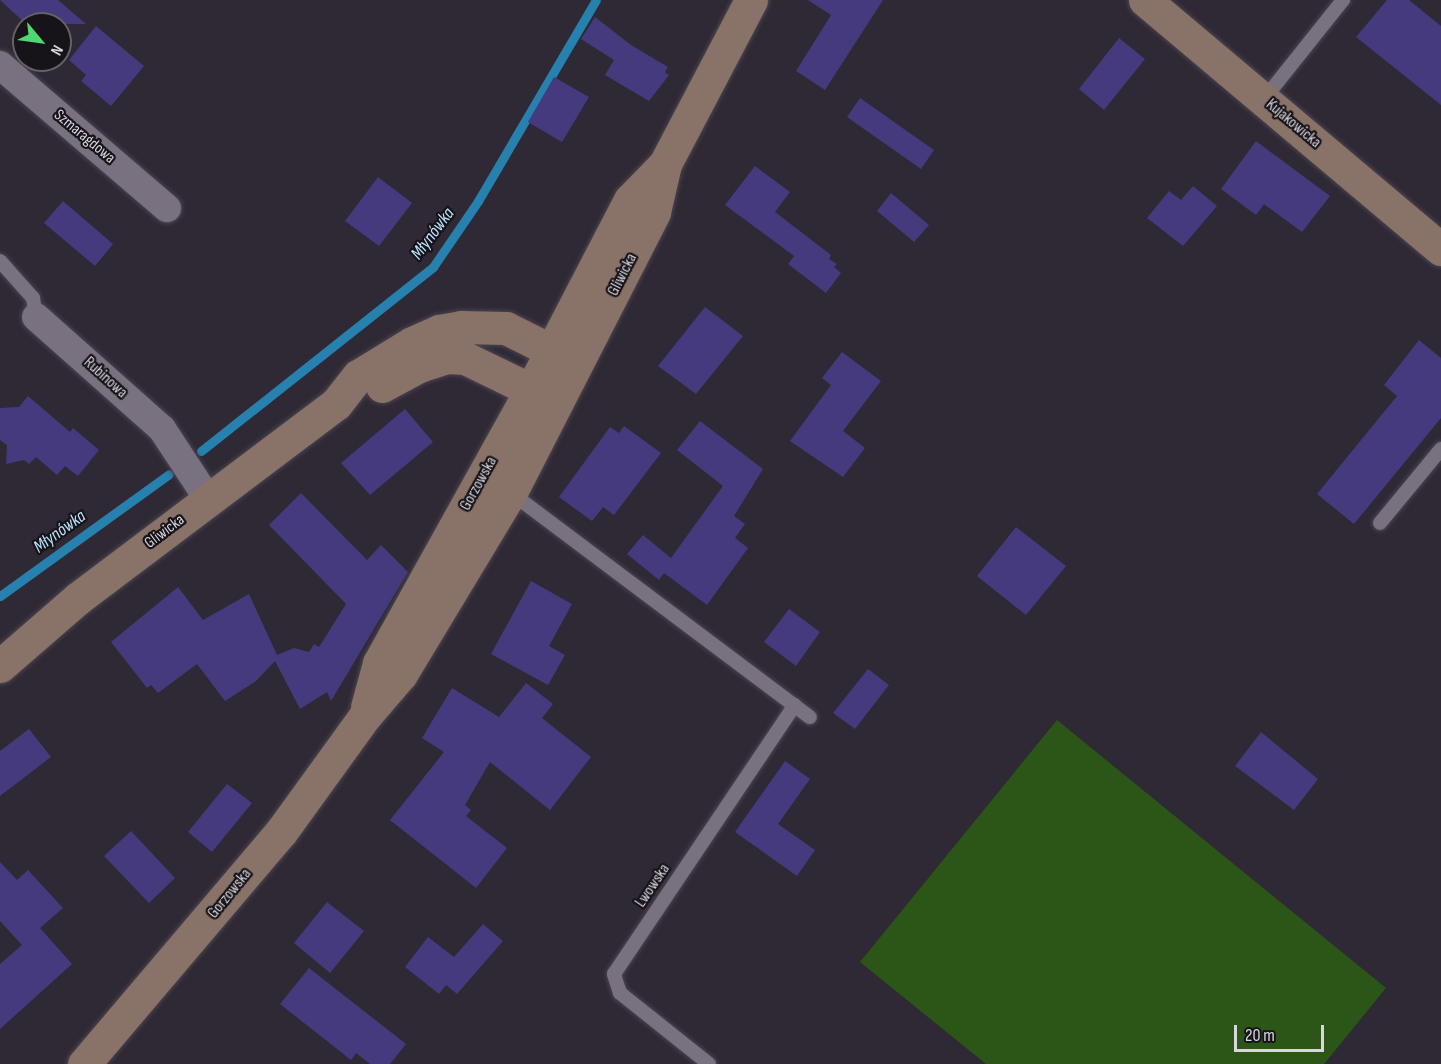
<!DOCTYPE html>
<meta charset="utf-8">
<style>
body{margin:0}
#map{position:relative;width:1441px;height:1064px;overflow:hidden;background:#2f2935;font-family:"Sofia Sans Condensed",sans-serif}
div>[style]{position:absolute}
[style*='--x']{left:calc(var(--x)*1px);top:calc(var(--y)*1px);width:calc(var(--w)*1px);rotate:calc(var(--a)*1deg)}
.green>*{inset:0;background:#2c5518}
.stream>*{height:9px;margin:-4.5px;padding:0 4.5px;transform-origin:4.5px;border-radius:4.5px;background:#2681af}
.building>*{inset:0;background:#443a7d}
.roads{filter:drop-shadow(0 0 2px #4a444f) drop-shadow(0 0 2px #4a444f)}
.lane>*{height:14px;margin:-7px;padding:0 7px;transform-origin:7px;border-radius:7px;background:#797180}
.street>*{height:28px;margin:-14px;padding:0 14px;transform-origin:14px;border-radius:14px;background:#797180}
.secondary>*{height:33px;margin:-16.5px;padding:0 16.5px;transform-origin:16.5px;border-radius:16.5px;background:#897267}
span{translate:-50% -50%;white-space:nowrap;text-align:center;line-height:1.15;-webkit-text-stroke:4.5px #161319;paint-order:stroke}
.street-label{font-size:16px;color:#d9d5dd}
.water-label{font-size:18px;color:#bbe3fd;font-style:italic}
.north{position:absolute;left:12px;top:12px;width:60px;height:60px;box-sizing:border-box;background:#161319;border:2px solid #646167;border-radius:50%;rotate:119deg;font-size:16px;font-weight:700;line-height:24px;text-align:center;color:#d9d5dd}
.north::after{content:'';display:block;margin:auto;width:21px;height:27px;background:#52d673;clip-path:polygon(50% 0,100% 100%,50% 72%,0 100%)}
.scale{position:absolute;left:1234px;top:1025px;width:90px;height:27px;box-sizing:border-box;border:3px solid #d9d5dd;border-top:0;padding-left:8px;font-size:18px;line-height:21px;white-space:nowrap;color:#d9d5dd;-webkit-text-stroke:4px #161319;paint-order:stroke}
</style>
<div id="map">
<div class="green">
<i style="clip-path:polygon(1057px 720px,1386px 988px,1324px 1064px,986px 1064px,860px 962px)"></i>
</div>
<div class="stream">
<i style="--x:201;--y:451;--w:296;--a:-38.4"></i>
<i style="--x:433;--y:267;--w:80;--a:-55.7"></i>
<i style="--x:478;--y:201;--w:233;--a:-59.6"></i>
<i style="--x:0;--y:596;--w:208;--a:-35.8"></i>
</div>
<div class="building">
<i style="clip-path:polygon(0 0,58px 0,86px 24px,26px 24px)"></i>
<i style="clip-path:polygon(808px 0,883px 0,825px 90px,796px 71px,831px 15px)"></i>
<i style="clip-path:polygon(1387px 0,1409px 0,1441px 26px,1441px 105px,1356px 37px)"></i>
<i style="clip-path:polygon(595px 17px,631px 45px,668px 67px,665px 72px,669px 75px,649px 101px,605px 75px,614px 60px,581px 39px)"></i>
<i style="clip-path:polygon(96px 26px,144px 66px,111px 106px,81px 81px,86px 75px,69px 60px)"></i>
<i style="clip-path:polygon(1119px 38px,1145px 59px,1104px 110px,1079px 89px)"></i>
<i style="clip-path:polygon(554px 77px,589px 97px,562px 142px,528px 122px)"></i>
<i style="clip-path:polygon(860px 98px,934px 150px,921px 169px,847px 117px)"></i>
<i style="clip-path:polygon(1256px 141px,1330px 196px,1302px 232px,1264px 204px,1256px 215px,1221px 189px)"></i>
<i style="clip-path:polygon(755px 166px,790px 192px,775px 212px,831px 255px,829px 259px,837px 264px,834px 267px,841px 273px,826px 293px,788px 264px,794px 256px,725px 205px)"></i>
<i style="clip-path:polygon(378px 177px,412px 203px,379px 246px,345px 221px)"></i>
<i style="clip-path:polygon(1193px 186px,1217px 206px,1183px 246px,1147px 218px,1169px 191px,1181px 200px)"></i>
<i style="clip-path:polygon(891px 193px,929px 225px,914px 242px,877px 211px)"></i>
<i style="clip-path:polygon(63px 201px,113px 244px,95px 266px,44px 223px)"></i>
<i style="clip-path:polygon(705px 307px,743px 336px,696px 394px,658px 366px)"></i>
<i style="clip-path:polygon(1419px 340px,1441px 358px,1441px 418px,1354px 524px,1317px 494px,1397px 396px,1384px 385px)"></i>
<i style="clip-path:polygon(842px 352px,881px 381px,843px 431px,865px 448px,843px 477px,790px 441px,831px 385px,822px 378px)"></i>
<i style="clip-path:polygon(28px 396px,70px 432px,73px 428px,99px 450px,78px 476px,65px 466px,57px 475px,36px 457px,29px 464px,24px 460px,6px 464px,7px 445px,0 440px,0 408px,19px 407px)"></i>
<i style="clip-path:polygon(405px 409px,433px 442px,370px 495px,341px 463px)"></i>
<i style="clip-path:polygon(700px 421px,763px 469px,734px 516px,745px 524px,735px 538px,748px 548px,707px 605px,664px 573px,659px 580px,627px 554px,643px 535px,671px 558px,723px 486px,677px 450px)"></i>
<i style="clip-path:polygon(624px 426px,661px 453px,614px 515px,603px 507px,592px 521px,559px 497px,610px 427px,619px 433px)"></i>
<i style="clip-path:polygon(301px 493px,367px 560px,381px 545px,408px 572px,331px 701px,327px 692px,300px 709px,275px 661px,256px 681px,225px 701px,197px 664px,158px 693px,151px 685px,147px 688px,111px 642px,178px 587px,203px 620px,249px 594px,277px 655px,294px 648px,309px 652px,314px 644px,319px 647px,346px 604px,269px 525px)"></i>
<i style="clip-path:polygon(1016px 527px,1066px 566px,1026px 615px,977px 576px)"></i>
<i style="clip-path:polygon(531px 581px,572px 604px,549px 646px,565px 655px,548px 685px,491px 654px)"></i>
<i style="clip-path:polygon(789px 609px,820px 632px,796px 666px,764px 642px)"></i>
<i style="clip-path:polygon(868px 669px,889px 685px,855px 729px,833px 713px)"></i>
<i style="clip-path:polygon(526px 683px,553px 704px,542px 718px,591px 757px,550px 810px,490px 762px,465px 805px,471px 810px,466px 816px,507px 848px,476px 888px,390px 820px,444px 752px,422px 738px,452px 688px,499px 717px)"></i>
<i style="clip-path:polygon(29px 729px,51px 757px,0 796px,0 751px)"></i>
<i style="clip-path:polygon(1261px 732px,1318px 779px,1294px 810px,1235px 766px)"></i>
<i style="clip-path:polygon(785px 761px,810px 779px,778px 824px,815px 850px,797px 876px,735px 832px)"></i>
<i style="clip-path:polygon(227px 784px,252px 803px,212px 852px,188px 832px)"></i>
<i style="clip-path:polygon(131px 831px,175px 878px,149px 903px,104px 856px)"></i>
<i style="clip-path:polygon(0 862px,17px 880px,28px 870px,63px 908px,40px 928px,72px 964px,0 1029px,0 964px,22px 945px,0 921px)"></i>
<i style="clip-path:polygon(327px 902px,364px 931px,330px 973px,294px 943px)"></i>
<i style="clip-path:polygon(483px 924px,503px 941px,457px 994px,446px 985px,439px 994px,405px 967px,428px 937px,454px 957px)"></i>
<i style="clip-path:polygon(309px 968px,406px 1044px,390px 1064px,370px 1064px,356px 1053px,351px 1060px,280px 1004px)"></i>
</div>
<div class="roads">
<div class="lane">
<i style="--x:1264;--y:99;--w:127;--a:-51.4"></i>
<i style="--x:0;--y:261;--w:50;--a:48.3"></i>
<i style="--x:33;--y:298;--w:19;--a:81"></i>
<i style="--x:510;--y:492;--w:375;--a:36.9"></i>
<i style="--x:1380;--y:523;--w:96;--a:-50.5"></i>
<i style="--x:709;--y:1064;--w:114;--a:-141.4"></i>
<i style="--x:620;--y:993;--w:20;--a:-108"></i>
<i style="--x:614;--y:974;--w:324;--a:-56.1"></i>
</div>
<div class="street">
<i style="--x:0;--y:65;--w:220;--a:40.6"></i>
<i style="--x:36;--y:317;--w:169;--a:41.6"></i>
<i style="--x:162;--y:429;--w:84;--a:56.7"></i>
</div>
<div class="secondary">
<i style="--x:1145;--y:0;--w:387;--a:40.1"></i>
<i style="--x:382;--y:386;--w:42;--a:-28.4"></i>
<i style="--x:419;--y:366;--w:29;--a:-18"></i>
<i style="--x:447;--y:357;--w:18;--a:3"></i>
<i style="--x:465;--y:358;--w:73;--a:25.9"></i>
<i style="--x:531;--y:390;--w:23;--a:-15"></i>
<i style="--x:0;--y:666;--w:102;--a:-41"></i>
<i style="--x:77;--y:599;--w:324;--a:-37"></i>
<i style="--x:336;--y:404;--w:36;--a:-52"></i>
<i style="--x:358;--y:376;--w:63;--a:-31.4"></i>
<i style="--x:412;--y:343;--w:30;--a:-24"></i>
<i style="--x:439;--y:331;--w:22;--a:-10"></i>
<i style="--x:461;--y:327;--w:45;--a:1.3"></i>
<i style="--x:506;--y:328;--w:51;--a:26.6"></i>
<i style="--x:552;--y:351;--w:34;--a:63"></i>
<i style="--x:367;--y:707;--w:46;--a:-74.7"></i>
<i style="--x:379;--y:663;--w:312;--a:-60.9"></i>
<i style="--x:531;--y:390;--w:214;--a:-62.5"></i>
<i style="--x:630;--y:200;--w:50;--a:-45.8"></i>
<i style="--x:84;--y:1064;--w:304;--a:-49.7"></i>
<i style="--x:281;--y:832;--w:143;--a:-54.1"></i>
<i style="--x:365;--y:716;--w:55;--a:-49.4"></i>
<i style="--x:401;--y:674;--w:213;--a:-58.9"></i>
<i style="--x:511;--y:492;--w:314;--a:-62.9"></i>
<i style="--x:654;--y:212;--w:49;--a:-77.1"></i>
<i style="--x:665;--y:164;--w:185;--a:-62.3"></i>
</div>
</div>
<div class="street-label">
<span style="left:1293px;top:124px;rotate:40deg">Kujakowicka</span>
<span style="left:84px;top:137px;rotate:40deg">Szmaragdowa</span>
<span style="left:623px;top:275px;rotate:-63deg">Gliwicka</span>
<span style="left:105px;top:378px;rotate:42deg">Rubinowa</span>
<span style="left:479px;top:484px;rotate:-61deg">Gorzowska</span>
<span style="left:165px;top:532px;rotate:-37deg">Gliwicka</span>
<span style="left:653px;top:886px;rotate:-56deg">Lwowska</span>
<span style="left:230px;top:894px;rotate:-51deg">Gorzowska</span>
</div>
<div class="water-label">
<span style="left:433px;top:234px;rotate:-53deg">Młynówka</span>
<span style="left:60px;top:532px;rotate:-36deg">Młynówka</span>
</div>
<div class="north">N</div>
<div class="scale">20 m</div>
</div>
